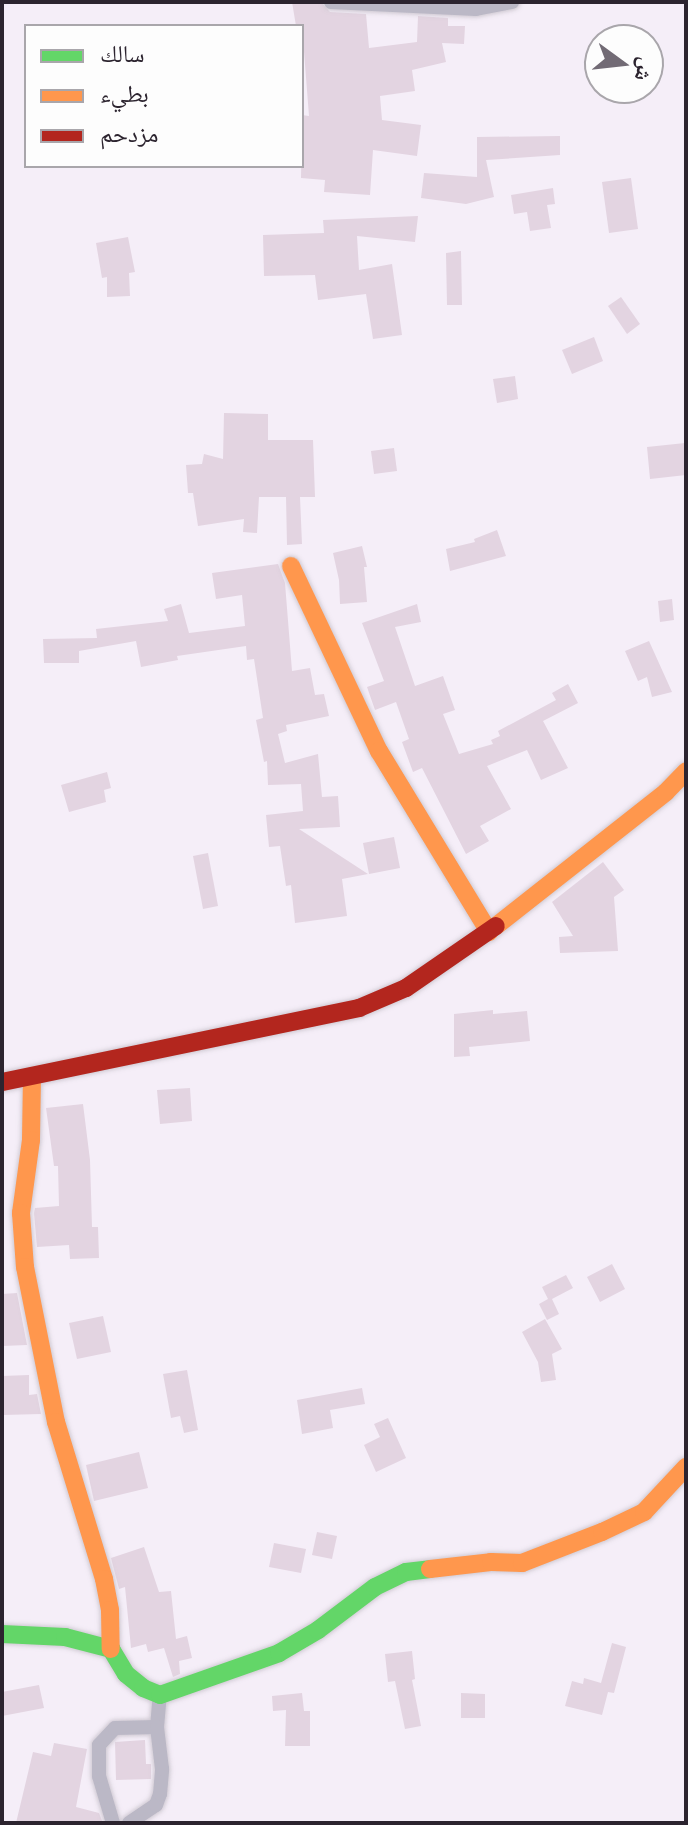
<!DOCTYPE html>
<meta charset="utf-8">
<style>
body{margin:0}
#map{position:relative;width:688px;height:1825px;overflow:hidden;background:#f5eef8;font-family:Mulish,"Noto Naskh Arabic",sans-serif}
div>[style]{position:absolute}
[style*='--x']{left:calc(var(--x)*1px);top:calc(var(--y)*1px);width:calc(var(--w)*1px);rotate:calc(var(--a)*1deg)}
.building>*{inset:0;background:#e3d4e1}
.roads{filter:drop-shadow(0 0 2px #d0cad3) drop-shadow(0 0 2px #d0cad3)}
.street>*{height:14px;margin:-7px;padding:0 7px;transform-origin:7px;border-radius:7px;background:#bbb8c6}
.fast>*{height:18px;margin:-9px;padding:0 9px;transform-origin:9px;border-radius:9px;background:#63d668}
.slow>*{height:18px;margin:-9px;padding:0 9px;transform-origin:9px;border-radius:9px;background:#ff974d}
.jam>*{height:18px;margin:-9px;padding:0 9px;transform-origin:9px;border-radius:9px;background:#b3261e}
span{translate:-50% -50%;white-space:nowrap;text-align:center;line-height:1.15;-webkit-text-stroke:6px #fdfdfd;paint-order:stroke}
.frame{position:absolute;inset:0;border:4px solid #2c242f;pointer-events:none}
.legend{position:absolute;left:24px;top:24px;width:280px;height:144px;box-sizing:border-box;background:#fdfdfd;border:2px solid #a9a6ab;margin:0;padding:10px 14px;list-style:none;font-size:24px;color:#2c242f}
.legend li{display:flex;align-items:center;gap:16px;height:40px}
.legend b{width:40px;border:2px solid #a9a6ab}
.north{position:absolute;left:584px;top:24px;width:80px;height:80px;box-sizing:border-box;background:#fdfdfd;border:2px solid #a9a6ab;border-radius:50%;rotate:105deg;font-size:22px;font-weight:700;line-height:32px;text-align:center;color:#2c242f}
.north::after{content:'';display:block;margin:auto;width:28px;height:36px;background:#726b75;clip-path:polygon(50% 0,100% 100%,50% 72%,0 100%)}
</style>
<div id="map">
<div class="building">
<i style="clip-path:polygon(292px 2px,321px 2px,330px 12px,366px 14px,369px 48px,417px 42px,418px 16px,448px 18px,448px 26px,465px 26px,464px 44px,442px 43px,446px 62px,412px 70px,415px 91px,380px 96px,382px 120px,421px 125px,417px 156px,373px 150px,370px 195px,324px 192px,325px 180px,301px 178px,302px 115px,309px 116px,302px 26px,296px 26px)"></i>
<i style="clip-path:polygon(560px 136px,560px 155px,486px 160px,494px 197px,466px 204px,421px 198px,424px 173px,477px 177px,477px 137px)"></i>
<i style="clip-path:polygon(631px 178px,638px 229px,609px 233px,602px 182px)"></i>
<i style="clip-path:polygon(553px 188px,555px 204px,547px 205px,551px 228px,530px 231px,527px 212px,514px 214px,511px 195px)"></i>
<i style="clip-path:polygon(418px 216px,415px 242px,357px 236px,359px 270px,392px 264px,402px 335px,373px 339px,366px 294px,318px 300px,315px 275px,264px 276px,263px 235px,324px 233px,323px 220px)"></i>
<i style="clip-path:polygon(128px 237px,135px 272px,129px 273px,130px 296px,107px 297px,107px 277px,102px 278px,96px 243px)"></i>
<i style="clip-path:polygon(461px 251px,462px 305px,447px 305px,446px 253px)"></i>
<i style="clip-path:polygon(621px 297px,640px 324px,627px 334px,608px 306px)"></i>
<i style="clip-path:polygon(594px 337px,603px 361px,572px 374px,562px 350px)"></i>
<i style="clip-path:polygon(515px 376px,518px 399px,497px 403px,493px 379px)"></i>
<i style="clip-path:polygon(224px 413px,268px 414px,268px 440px,313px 440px,315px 497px,300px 497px,302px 544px,287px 545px,286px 497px,259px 497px,257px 533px,243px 532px,244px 519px,198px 526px,193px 493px,188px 493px,186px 465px,202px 464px,204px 454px,223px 459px)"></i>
<i style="clip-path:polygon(685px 443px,686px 475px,650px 479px,647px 447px)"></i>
<i style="clip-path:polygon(394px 448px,397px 471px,374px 474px,371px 451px)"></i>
<i style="clip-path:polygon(497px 530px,506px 556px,450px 571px,446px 549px,475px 542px,474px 539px)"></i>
<i style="clip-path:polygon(362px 546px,367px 567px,364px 567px,367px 602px,340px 604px,339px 580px,333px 553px)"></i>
<i style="clip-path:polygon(278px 564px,285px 583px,292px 671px,310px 668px,315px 695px,324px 694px,329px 716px,286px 725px,287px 731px,278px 734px,285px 763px,318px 754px,322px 797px,338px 796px,340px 827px,299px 829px,368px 874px,342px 879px,347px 916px,295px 923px,291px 885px,286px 886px,280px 846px,269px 847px,266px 815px,303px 811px,301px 784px,268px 785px,267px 761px,264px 762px,256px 720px,263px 718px,254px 659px,247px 660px,246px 646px,177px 656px,178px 660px,141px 667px,136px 641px,79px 651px,79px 663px,44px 663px,43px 639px,97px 638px,96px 629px,168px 621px,164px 609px,181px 604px,189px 633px,245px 626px,242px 595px,216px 599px,212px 573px)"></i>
<i style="clip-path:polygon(672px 599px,674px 620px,660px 622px,658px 601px)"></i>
<i style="clip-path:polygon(417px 604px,421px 622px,395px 627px,415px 686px,443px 676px,455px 710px,443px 714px,459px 754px,493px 744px,491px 740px,500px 736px,498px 731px,556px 700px,552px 693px,568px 684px,578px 703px,543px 721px,568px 768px,541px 780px,527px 750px,487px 766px,511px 809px,480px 826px,489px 841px,466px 854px,422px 768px,413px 772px,402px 742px,409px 739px,396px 702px,375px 710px,367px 687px,384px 681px,362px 623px)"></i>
<i style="clip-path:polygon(649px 641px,672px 692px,652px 697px,647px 677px,638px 681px,625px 651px)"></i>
<i style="clip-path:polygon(107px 772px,111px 788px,104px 790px,106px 802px,69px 812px,61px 785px)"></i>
<i style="clip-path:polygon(394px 837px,400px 868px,369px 874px,363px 843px)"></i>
<i style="clip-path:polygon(208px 853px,218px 906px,203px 909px,193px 856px)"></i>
<i style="clip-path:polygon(603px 862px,624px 890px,614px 897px,618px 951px,560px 953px,559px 937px,573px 936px,552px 902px)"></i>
<i style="clip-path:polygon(493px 1010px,493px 1014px,527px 1011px,530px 1041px,469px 1047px,470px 1056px,454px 1057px,454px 1014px)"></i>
<i style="clip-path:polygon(190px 1088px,192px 1121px,160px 1124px,157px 1090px)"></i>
<i style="clip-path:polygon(83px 1104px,90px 1160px,92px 1227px,98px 1227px,99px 1258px,70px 1259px,69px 1245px,37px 1247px,34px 1213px,35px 1208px,59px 1206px,58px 1166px,54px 1166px,46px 1108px)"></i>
<i style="clip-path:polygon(612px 1264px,625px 1289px,600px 1302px,587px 1277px)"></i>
<i style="clip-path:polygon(566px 1275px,573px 1288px,552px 1299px,559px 1314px,547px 1320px,539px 1304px,548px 1299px,542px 1287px)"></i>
<i style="clip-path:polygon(17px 1293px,27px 1345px,2px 1346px,2px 1294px)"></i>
<i style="clip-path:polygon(103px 1316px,111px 1352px,77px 1359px,69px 1323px)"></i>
<i style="clip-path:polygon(545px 1319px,562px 1349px,552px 1354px,556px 1380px,541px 1382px,538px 1362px,522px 1332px)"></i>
<i style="clip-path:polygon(187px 1370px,198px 1430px,184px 1433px,180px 1416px,171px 1418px,163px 1374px)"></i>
<i style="clip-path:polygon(29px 1375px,29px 1395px,37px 1394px,41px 1414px,3px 1415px,2px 1376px)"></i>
<i style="clip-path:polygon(362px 1388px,365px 1404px,330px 1410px,333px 1428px,302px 1434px,297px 1400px)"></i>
<i style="clip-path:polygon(388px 1418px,406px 1458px,376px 1472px,364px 1445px,380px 1437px,374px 1424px)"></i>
<i style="clip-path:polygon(139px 1452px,148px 1488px,94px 1501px,86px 1465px)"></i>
<i style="clip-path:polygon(317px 1532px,337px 1536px,332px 1559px,312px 1555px)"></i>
<i style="clip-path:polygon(274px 1543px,306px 1549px,301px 1573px,269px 1567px)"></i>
<i style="clip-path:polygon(144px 1547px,159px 1592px,171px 1591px,176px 1639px,187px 1636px,192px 1658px,179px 1661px,180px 1674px,173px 1677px,164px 1648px,148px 1652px,146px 1644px,131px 1648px,125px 1587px,119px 1589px,111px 1558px)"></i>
<i style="clip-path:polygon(612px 1643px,626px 1647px,614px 1693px,608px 1692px,602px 1715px,565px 1706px,572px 1681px,583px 1684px,584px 1678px,601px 1683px)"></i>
<i style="clip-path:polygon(412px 1651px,415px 1679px,412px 1680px,421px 1726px,405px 1729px,395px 1681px,388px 1682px,385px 1654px)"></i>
<i style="clip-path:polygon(39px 1685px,44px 1708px,2px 1716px,2px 1692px)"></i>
<i style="clip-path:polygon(302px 1693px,304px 1711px,310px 1711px,310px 1746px,285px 1746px,286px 1710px,273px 1711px,272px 1696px)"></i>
<i style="clip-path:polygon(461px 1693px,485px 1694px,485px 1718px,461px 1718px)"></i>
<i style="clip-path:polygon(145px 1740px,146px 1764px,151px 1764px,151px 1779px,116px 1780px,115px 1742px)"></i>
<i style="clip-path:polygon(54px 1743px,87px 1749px,76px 1807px,99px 1813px,103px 1823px,16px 1823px,33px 1752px,51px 1756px)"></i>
</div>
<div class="roads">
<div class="street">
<i style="--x:331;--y:2;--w:145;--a:2.8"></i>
<i style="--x:476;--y:9;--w:37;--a:-11"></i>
<i style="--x:113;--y:1823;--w:49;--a:-106.6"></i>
<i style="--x:99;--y:1776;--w:31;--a:-90"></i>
<i style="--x:99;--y:1745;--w:23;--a:-47"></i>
<i style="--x:115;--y:1728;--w:42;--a:-1.4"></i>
<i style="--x:157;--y:1727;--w:32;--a:-85"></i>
<i style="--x:129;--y:1823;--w:32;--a:-34"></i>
<i style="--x:156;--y:1805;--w:12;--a:-70"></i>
<i style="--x:160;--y:1794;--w:25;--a:-85"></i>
<i style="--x:162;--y:1769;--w:42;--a:-96.8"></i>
</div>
<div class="fast">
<i style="--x:2;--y:1634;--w:63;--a:2.7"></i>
<i style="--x:65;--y:1637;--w:48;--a:14.6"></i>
<i style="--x:111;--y:1649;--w:29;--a:59"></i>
<i style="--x:126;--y:1674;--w:22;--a:39"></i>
<i style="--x:143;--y:1688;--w:18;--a:22"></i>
<i style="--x:160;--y:1695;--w:126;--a:-19.4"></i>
<i style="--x:279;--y:1653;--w:45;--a:-30.5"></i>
<i style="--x:318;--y:1630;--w:71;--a:-37"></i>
<i style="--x:375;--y:1587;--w:34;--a:-26"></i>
<i style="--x:406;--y:1572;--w:24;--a:-7"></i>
</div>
<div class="slow">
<i style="--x:291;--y:566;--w:205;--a:64.6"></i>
<i style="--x:379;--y:751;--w:212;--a:58.7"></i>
<i style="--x:496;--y:926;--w:216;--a:-38.2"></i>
<i style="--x:666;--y:792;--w:29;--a:-46"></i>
<i style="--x:32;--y:1076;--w:64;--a:90.9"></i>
<i style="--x:31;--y:1140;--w:74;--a:97.8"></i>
<i style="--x:21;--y:1213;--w:54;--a:85.8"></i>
<i style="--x:25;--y:1267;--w:158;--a:78.7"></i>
<i style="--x:56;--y:1422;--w:164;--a:73"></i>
<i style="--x:104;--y:1579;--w:32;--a:79"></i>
<i style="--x:110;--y:1610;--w:39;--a:89"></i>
<i style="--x:430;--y:1569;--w:61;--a:-6.5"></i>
<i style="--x:491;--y:1562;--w:31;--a:2"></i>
<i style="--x:522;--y:1563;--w:86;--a:-21.2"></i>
<i style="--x:602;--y:1532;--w:47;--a:-25.5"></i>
<i style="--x:644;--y:1512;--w:62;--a:-47"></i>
</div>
<div class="jam">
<i style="--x:2;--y:1082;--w:365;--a:-11.7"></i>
<i style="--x:359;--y:1008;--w:51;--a:-23.1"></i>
<i style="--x:406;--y:988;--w:109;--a:-34.6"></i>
</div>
</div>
<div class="frame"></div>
<ul class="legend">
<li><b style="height:10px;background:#63d668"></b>سالك</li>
<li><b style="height:10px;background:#ff974d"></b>بطيء</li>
<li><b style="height:10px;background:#b3261e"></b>مزدحم</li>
</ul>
<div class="north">ش</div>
</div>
